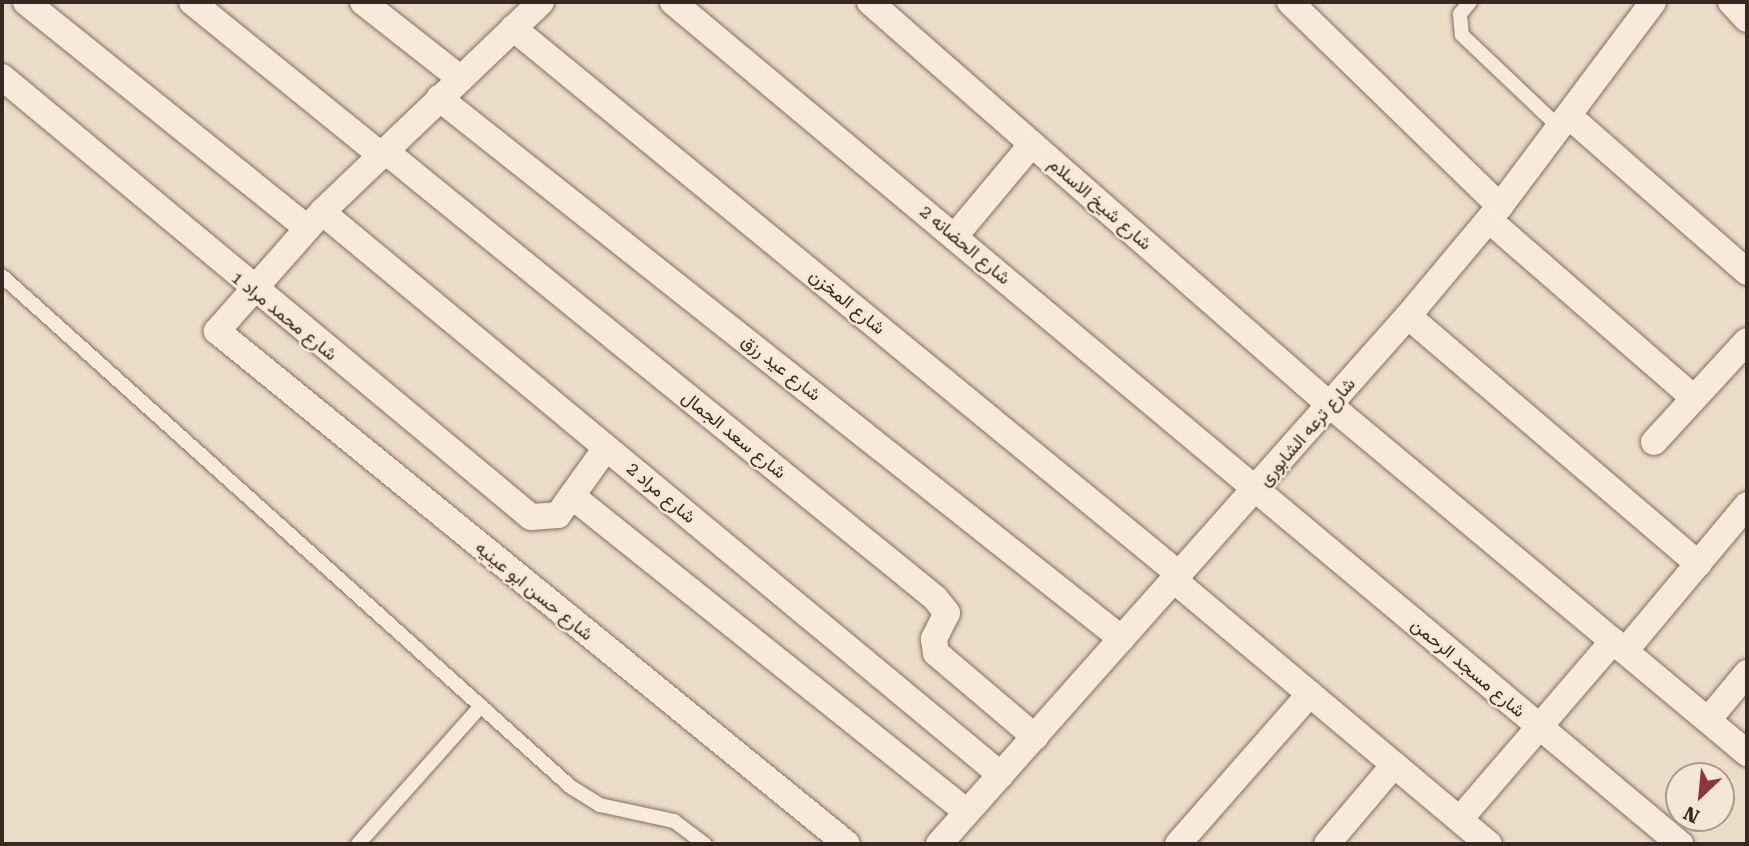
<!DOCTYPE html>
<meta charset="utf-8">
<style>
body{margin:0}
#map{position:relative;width:1749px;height:846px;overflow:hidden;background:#ebdcc8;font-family:"Roboto Serif",Vazirmatn,serif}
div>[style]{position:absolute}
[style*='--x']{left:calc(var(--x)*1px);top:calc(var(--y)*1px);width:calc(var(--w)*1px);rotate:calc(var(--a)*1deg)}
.roads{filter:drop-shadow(0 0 2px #856f5e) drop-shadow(0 0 2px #856f5e)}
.service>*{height:14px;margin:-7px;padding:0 7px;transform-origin:7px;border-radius:7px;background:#f6ebda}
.minor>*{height:26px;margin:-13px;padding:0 13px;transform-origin:13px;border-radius:13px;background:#f6ebda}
span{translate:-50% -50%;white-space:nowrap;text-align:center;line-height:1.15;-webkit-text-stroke:5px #f3e8d7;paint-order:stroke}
.street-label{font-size:18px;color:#372921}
.frame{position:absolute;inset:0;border:4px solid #372921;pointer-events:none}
.north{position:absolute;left:1665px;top:762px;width:70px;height:70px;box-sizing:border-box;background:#f3e8d7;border:2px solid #a89c8e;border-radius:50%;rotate:206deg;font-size:19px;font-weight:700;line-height:28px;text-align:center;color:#372921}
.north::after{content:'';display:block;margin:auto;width:24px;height:32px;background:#8f343f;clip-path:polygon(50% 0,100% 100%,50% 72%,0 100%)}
</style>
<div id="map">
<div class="roads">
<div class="service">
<i style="--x:1470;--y:2;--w:16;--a:130"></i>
<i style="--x:1460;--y:14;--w:21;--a:85"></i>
<i style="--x:1462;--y:35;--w:137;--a:43.5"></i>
<i style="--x:2;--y:276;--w:765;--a:41.93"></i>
<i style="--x:571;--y:787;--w:34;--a:32"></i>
<i style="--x:600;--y:805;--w:76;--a:12.2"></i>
<i style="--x:674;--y:821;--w:39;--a:37"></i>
<i style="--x:358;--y:844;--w:185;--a:-48.3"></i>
</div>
<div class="minor">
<i style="--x:26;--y:2;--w:361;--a:38.8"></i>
<i style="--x:192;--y:2;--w:242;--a:39"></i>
<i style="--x:363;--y:2;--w:123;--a:38.1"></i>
<i style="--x:541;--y:2;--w:303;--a:136.2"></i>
<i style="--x:322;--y:212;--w:159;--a:131.4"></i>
<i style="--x:217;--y:331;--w:812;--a:39.16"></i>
<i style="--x:673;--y:2;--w:1313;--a:39.9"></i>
<i style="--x:870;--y:2;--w:613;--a:41.23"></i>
<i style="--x:1331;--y:406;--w:542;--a:39.83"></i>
<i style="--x:1290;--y:2;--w:293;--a:44.2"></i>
<i style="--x:1731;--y:2;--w:23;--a:47"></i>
<i style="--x:513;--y:28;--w:863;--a:39.35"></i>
<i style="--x:2;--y:77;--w:688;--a:39.75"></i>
<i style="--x:531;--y:517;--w:27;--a:-4"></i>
<i style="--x:558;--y:515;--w:82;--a:-54.4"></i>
<i style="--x:439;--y:98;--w:871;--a:38.38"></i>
<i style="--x:1570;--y:117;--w:235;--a:41.2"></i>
<i style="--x:384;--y:150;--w:710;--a:39.11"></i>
<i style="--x:935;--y:598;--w:19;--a:51"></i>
<i style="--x:947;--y:613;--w:29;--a:117"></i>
<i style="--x:934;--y:639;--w:14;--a:82"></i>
<i style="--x:936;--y:653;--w:130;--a:40.3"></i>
<i style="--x:322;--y:212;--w:882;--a:39.66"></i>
<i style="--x:1489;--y:220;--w:271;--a:41"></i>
<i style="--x:955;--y:236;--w:120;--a:-50.1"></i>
<i style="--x:1408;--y:316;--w:382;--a:40.5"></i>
<i style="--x:1654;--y:442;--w:137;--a:-47.4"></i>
<i style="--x:572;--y:496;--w:506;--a:38.66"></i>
<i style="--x:1174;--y:580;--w:411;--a:40"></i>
<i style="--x:1625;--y:651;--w:190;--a:-50.1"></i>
<i style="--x:1708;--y:720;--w:61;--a:-50.3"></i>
<i style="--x:1460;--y:819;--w:235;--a:-49.3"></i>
<i style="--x:939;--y:844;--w:706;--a:-48.39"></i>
<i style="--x:1408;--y:316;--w:143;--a:-50.1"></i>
<i style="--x:1500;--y:206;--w:255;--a:-53.1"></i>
<i style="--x:1178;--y:844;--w:200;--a:-48.7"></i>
<i style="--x:1327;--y:844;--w:104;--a:-49.7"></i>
</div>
</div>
<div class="street-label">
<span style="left:1100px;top:204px;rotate:41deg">شارع شيخ الاسلام</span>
<span style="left:965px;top:245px;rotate:40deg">شارع الحضانه 2</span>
<span style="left:847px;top:302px;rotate:39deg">شارع المخزن</span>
<span style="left:284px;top:316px;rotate:39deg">شارع محمد مراد 1</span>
<span style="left:781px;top:368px;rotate:38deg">شارع عيد رزق</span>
<span style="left:1307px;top:432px;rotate:-49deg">شارع ترعه الشابورى</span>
<span style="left:734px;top:435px;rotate:39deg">شارع سعد الجمال</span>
<span style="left:661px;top:493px;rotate:40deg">شارع مراد 2</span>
<span style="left:534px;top:591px;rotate:39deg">شارع حسن ابو عينيه</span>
<span style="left:1468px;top:668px;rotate:40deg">شارع مسجد الرحمن</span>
</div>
<div class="frame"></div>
<div class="north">N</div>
</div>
